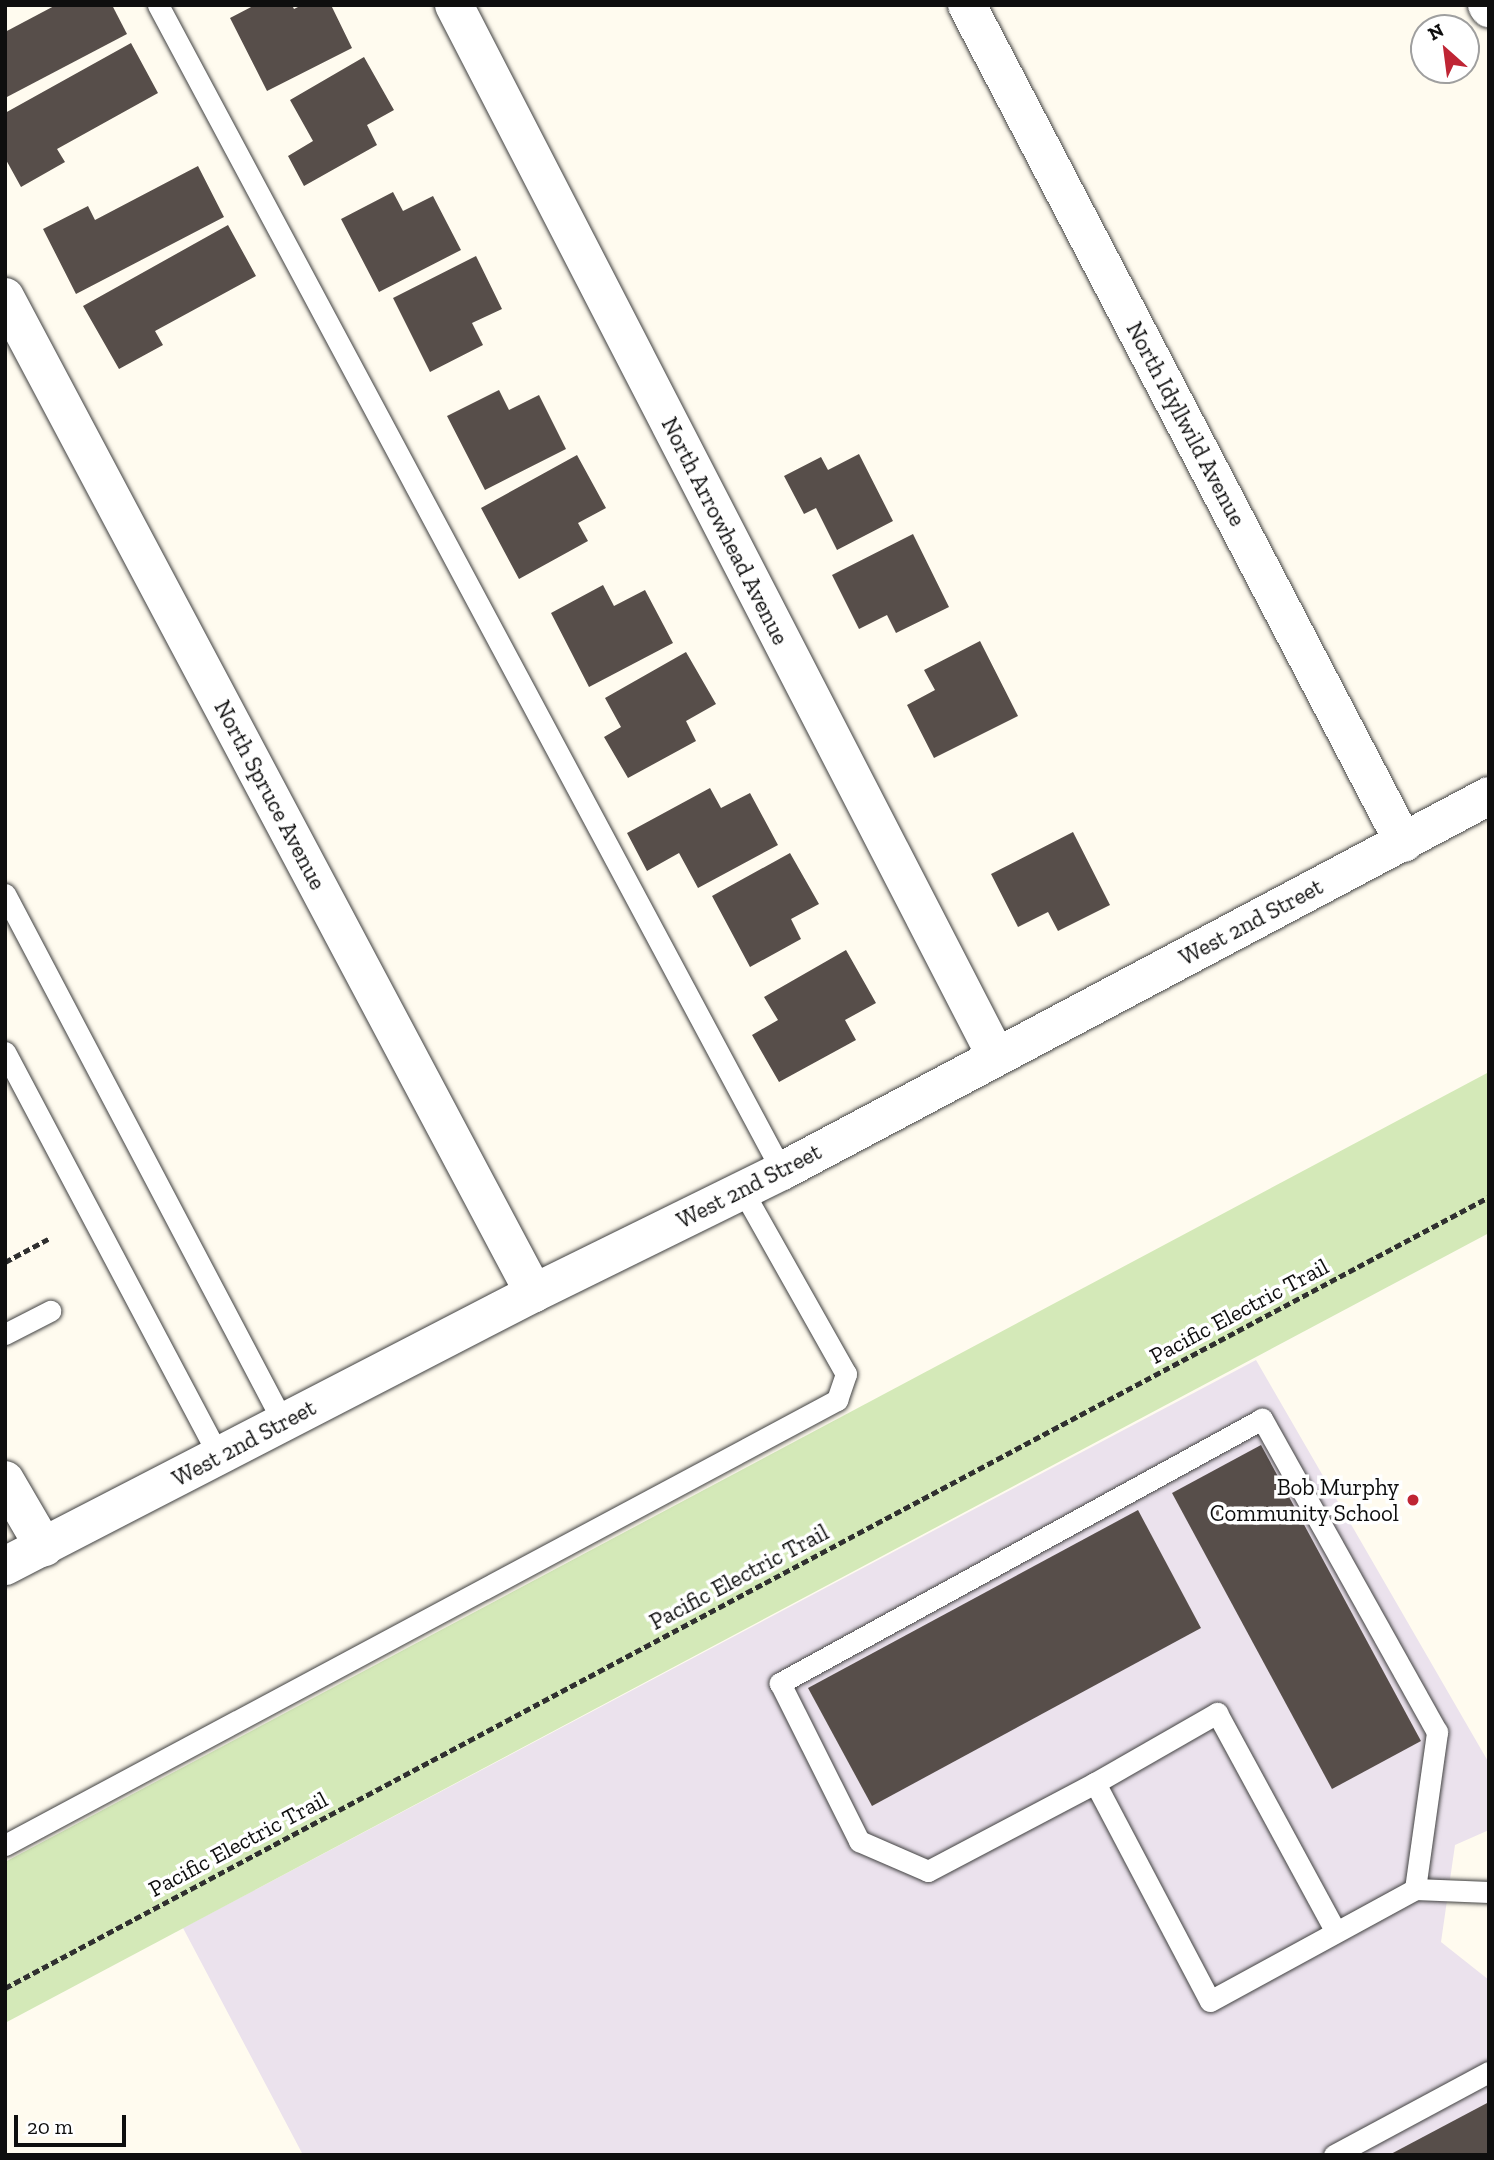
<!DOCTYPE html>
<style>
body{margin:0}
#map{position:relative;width:1494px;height:2160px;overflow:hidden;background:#fffbef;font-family:"Zilla Slab",serif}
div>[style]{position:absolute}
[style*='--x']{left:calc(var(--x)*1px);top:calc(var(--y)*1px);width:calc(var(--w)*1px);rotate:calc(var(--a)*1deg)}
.industrial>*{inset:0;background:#ebe2ed}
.green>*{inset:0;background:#d4e9b8}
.building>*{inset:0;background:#574e4a}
.path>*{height:4.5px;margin-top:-2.25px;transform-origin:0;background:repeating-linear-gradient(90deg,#303030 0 7px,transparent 0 10.5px)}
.roads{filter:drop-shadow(0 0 2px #414141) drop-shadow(0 0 2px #414141)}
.service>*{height:21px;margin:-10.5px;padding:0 10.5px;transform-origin:10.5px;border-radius:10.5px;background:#fff}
.minor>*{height:38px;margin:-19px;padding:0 19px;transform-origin:19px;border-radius:19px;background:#fff}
.dots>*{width:19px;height:19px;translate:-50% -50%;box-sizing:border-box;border:4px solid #fff;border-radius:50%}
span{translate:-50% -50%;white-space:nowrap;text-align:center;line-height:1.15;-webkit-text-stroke:7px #fff;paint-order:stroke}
.street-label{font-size:23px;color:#0e0e0e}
.poi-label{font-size:23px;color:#0e0e0e}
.right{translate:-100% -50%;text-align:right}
.frame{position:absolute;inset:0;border:7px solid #0e0e0e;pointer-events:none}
.north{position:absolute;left:1410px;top:14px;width:70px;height:70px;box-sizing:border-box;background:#fff;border:2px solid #9f9f9f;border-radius:50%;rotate:332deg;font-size:19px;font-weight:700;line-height:28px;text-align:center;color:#0e0e0e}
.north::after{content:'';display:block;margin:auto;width:24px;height:32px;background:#bf2534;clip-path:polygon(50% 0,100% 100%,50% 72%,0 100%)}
.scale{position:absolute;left:14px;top:2115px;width:112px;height:32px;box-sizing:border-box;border:4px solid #0e0e0e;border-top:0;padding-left:9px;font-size:21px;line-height:24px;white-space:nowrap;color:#0e0e0e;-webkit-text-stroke:5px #fff;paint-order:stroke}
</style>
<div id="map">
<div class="industrial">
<i style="clip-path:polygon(1256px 1360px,1489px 1763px,1489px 1830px,1455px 1845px,1441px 1942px,1489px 1980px,1489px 2155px,303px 2155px,183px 1928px)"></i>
</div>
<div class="green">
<i style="clip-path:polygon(1489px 1072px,1489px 1233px,5px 2023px,5px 1862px)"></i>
</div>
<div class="building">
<i style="clip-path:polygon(56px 5px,112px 5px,127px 34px,5px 98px,5px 32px)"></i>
<i style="clip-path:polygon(255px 5px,292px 5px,294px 9px,302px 5px,331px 5px,352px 48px,267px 91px,230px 18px)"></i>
<i style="clip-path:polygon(131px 43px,158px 93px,57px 149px,65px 162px,21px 187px,5px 158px,5px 113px)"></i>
<i style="clip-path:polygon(364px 57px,394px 110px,367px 125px,377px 145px,304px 186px,288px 156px,313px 141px,290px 100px)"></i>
<i style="clip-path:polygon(198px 166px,224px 217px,76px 294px,43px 229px,88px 206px,95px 220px)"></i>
<i style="clip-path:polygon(393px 192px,403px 211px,433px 196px,461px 250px,379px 292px,341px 219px)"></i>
<i style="clip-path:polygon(228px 225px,256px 276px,155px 331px,163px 345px,119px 369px,83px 306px)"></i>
<i style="clip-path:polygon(476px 256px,502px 309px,472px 323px,483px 345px,430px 372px,393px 298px)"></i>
<i style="clip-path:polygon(499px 390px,509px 410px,539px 395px,566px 449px,485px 490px,447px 416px)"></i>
<i style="clip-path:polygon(859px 454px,893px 521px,837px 550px,816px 508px,804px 514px,784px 476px,821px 457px,828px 470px)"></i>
<i style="clip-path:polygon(577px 455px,606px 508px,578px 523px,588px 541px,519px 579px,481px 508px)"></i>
<i style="clip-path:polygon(913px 534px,949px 607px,896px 633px,887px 615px,859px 629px,832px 575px)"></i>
<i style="clip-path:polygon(603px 585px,614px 606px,645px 590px,673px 643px,589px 687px,551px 613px)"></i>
<i style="clip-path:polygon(980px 641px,1018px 716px,934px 758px,907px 705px,935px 690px,924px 670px)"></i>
<i style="clip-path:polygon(686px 652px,716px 704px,686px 721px,696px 741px,628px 778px,604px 737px,621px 727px,605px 698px)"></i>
<i style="clip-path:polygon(710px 788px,721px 808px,750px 793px,778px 845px,698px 888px,679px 853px,647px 871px,627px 833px)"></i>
<i style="clip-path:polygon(1073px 832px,1110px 905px,1058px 931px,1048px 912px,1018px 927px,991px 874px)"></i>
<i style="clip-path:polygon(790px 853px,819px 904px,791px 919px,801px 939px,750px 967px,712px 896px)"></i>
<i style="clip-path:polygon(846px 950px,876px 1003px,845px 1020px,856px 1040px,779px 1082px,752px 1035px,778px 1020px,764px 997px)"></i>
<i style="clip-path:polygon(1261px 1445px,1421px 1741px,1332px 1789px,1172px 1493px)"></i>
<i style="clip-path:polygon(1138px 1510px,1201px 1628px,872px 1806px,808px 1688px)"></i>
<i style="clip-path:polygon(1489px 2102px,1489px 2155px,1389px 2155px)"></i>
</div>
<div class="path">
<i style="--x:5;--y:1262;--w:49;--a:-28.1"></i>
<i style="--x:5;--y:1988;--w:1682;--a:-28.06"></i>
</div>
<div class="roads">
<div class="service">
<i style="--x:158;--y:5;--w:1322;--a:61.85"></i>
<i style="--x:5;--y:894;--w:597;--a:62.23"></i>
<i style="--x:5;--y:1052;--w:457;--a:62.1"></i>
<i style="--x:5;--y:1334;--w:51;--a:-27.1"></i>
<i style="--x:1095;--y:1783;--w:141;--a:-29.8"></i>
<i style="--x:1217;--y:1713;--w:249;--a:61.5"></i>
<i style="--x:5;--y:1845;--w:944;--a:-28.14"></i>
<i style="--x:837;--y:1400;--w:28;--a:-71"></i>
<i style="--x:846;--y:1374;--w:210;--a:-119.4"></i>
<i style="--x:1415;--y:1889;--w:159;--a:-82"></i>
<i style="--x:1437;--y:1732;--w:359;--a:-119.2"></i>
<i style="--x:1262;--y:1419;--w:550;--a:151.29"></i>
<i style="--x:780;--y:1683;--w:177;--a:63.4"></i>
<i style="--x:859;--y:1841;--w:75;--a:23.5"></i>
<i style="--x:928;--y:1871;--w:189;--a:-27.8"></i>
<i style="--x:1095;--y:1783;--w:246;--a:62.2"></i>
<i style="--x:1210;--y:2001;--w:234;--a:-28.6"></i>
<i style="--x:1415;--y:1889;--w:74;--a:2.3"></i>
<i style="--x:1334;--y:2155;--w:176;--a:-28.2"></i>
</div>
<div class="minor">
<i style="--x:454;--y:5;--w:1183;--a:62.72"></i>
<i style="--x:967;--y:5;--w:945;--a:62.46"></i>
<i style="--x:1487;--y:5;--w:4;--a:56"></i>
<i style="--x:5;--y:297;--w:1128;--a:62.03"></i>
<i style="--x:5;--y:1480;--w:78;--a:59.8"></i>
<i style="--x:5;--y:1566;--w:595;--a:-27.3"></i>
<i style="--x:534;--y:1293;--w:276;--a:-26.2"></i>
<i style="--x:782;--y:1171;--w:800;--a:-27.94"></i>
</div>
</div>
<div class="dots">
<i style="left:1413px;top:1500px;background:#bf2534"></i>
</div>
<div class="street-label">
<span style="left:1186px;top:424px;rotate:62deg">North Idyllwild Avenue</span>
<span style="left:725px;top:531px;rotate:63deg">North Arrowhead Avenue</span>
<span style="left:270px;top:795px;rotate:62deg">North Spruce Avenue</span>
<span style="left:1251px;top:922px;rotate:-28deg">West 2nd Street</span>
<span style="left:749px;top:1186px;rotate:-27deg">West 2nd Street</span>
<span style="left:1239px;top:1311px;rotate:-28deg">Pacific Electric Trail</span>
<span style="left:244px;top:1443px;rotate:-28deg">West 2nd Street</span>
<span style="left:739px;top:1577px;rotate:-28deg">Pacific Electric Trail</span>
<span style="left:238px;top:1844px;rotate:-28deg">Pacific Electric Trail</span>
</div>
<div class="poi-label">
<span class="right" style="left:1399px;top:1500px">Bob Murphy<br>Community School</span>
</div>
<div class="frame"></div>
<div class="north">N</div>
<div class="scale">20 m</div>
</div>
